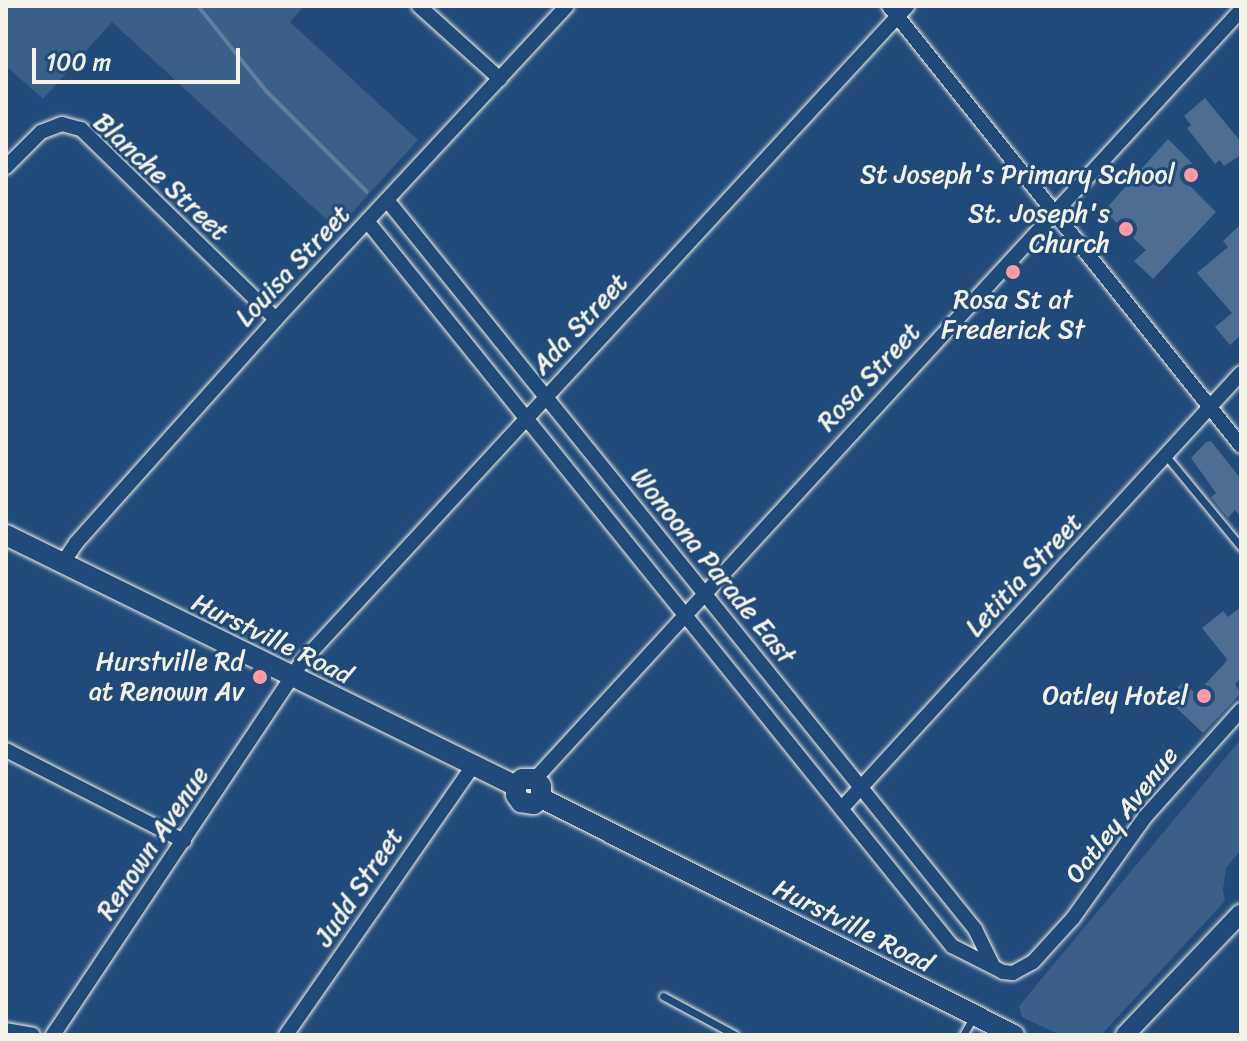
<!DOCTYPE html>
<style>
body{margin:0}
#map{position:relative;width:1247px;height:1041px;overflow:hidden;background:#1f4a7a;font-family:Sriracha,sans-serif}
div>[style]{position:absolute}
[style*='--x']{left:calc(var(--x)*1px);top:calc(var(--y)*1px);width:calc(var(--w)*1px);rotate:calc(var(--a)*1deg)}
.green>*{inset:0;background:#3a5f88}
.stream>*{height:4px;margin:-2px;padding:0 2px;transform-origin:2px;border-radius:2px;background:#627e9d}
.building>*{inset:0;background:#4d6e92}
.roads{filter:drop-shadow(0 0 2px #f4f1e8) drop-shadow(0 0 2px #f4f1e8)}
.service>*{height:7px;margin:-3.5px;padding:0 3.5px;transform-origin:3.5px;border-radius:3.5px;background:#1f4a7a}
.minor>*{height:14px;margin:-7px;padding:0 7px;transform-origin:7px;border-radius:7px;background:#1f4a7a}
.tertiary>*{height:18px;margin:-9px;padding:0 9px;transform-origin:9px;border-radius:9px;background:#1f4a7a}
.secondary>*{height:20px;margin:-10px;padding:0 10px;transform-origin:10px;border-radius:10px;background:#1f4a7a}
.dots>*{width:22px;height:22px;translate:-50% -50%;box-sizing:border-box;border:4px solid #1f4a7a;border-radius:50%}
span{translate:-50% -50%;white-space:nowrap;text-align:center;line-height:1.15;-webkit-text-stroke:6px #1f4a7a;paint-order:stroke}
.poi-label{font-size:26px;color:#f4f1e8}
.right{translate:-100% -50%;text-align:right}
.street-label{font-size:26px;color:#f4f1e8}
.frame{position:absolute;inset:0;border:8px solid #f4f1e8;pointer-events:none}
.scale{position:absolute;left:32px;top:48px;width:208px;height:36px;box-sizing:border-box;border:4px solid #f4f1e8;border-top:0;padding-left:10px;font-size:24px;line-height:28px;white-space:nowrap;color:#f4f1e8;-webkit-text-stroke:6px #1f4a7a;paint-order:stroke}
</style>
<div id="map">
<div class="green">
<i style="clip-path:polygon(6px 6px,304px 6px,290px 22px,418px 140px,337px 229px,112px 22px,43px 99px,6px 66px)"></i>
<i style="clip-path:polygon(1241px 739px,1241px 850px,1226px 868px,1223px 890px,1225px 901px,1102px 1034px,1060px 1035px,1022px 1017px,1019px 1006px)"></i>
</div>
<div class="stream">
<i style="--x:198;--y:6;--w:110;--a:51.3"></i>
<i style="--x:267;--y:92;--w:141;--a:45"></i>
</div>
<div class="building">
<i style="clip-path:polygon(1205px 98px,1241px 142px,1241px 155px,1224px 166px,1220px 160px,1215px 164px,1187px 128px,1191px 125px,1184px 116px)"></i>
<i style="clip-path:polygon(1168px 139px,1200px 171px,1188px 184px,1216px 212px,1153px 279px,1134px 261px,1146px 250px,1104px 211px)"></i>
<i style="clip-path:polygon(1241px 224px,1241px 335px,1230px 345px,1215px 327px,1232px 313px,1197px 273px,1228px 247px,1223px 241px)"></i>
<i style="clip-path:polygon(1211px 441px,1241px 479px,1241px 517px,1235px 510px,1228px 518px,1211px 497px,1216px 493px,1191px 458px,1206px 442px)"></i>
<i style="clip-path:polygon(1241px 607px,1241px 678px,1235px 684px,1241px 693px,1203px 733px,1167px 699px,1183px 682px,1196px 694px,1225px 663px,1227px 659px,1202px 628px,1223px 611px,1228px 617px)"></i>
</div>
<div class="roads">
<div class="service">
<i style="--x:1166;--y:456;--w:118;--a:50.5"></i>
<i style="--x:663;--y:996;--w:82;--a:28.4"></i>
<i style="--x:963;--y:1035;--w:22;--a:-60"></i>
</div>
<div class="minor">
<i style="--x:419;--y:6;--w:109;--a:42"></i>
<i style="--x:889;--y:6;--w:563;--a:51.34"></i>
<i style="--x:6;--y:167;--w:49;--a:-45"></i>
<i style="--x:41;--y:132;--w:22;--a:-21"></i>
<i style="--x:62;--y:124;--w:20;--a:15"></i>
<i style="--x:81;--y:129;--w:272;--a:44.3"></i>
<i style="--x:387;--y:200;--w:937;--a:51.11"></i>
<i style="--x:975;--y:929;--w:41;--a:64.1"></i>
<i style="--x:367;--y:221;--w:932;--a:51.1"></i>
<i style="--x:952;--y:946;--w:57;--a:27"></i>
<i style="--x:1003;--y:972;--w:10;--a:6"></i>
<i style="--x:1013;--y:973;--w:23;--a:-29"></i>
<i style="--x:1033;--y:962;--w:59;--a:-47.7"></i>
<i style="--x:1073;--y:918;--w:124;--a:-54.5"></i>
<i style="--x:1145;--y:817;--w:144;--a:-48.1"></i>
<i style="--x:62;--y:564;--w:25;--a:-56"></i>
<i style="--x:76;--y:543;--w:300;--a:-48.2"></i>
<i style="--x:276;--y:319;--w:427;--a:-47.1"></i>
<i style="--x:6;--y:750;--w:200;--a:27.1"></i>
<i style="--x:535;--y:779;--w:1044;--a:-47.45"></i>
<i style="--x:842;--y:808;--w:590;--a:-47.47"></i>
<i style="--x:6;--y:1030;--w:27;--a:10"></i>
<i style="--x:53;--y:1035;--w:447;--a:-56.3"></i>
<i style="--x:301;--y:663;--w:894;--a:-47.31"></i>
<i style="--x:286;--y:1035;--w:326;--a:-55.2"></i>
</div>
<div class="tertiary">
<i style="--x:1125;--y:1035;--w:168;--a:-46.4"></i>
</div>
<div class="secondary">
<i style="--x:6;--y:535;--w:568;--a:26.2"></i>
<i style="--x:516;--y:786;--w:9;--a:-49"></i>
<i style="--x:522;--y:779;--w:13;--a:0"></i>
<i style="--x:535;--y:779;--w:9;--a:49"></i>
<i style="--x:541;--y:786;--w:12;--a:90"></i>
<i style="--x:516;--y:786;--w:9;--a:90"></i>
<i style="--x:516;--y:795;--w:9;--a:54"></i>
<i style="--x:521;--y:802;--w:13;--a:9"></i>
<i style="--x:534;--y:804;--w:9;--a:-41"></i>
<i style="--x:541;--y:798;--w:529;--a:26.61"></i>
</div>
</div>
<div class="dots">
<i style="left:1191px;top:175px;background:#ff9aa2"></i>
<i style="left:1126px;top:229px;background:#ff9aa2"></i>
<i style="left:1013px;top:272px;background:#ff9aa2"></i>
<i style="left:260px;top:677px;background:#ff9aa2"></i>
<i style="left:1204px;top:696px;background:#ff9aa2"></i>
</div>
<div class="poi-label">
<span class="right" style="left:1175px;top:175px">St Joseph's Primary School</span>
<span class="right" style="left:1110px;top:229px">St. Joseph's<br>Church</span>
<span style="left:1013px;top:315px">Rosa St at<br>Frederick St</span>
<span class="right" style="left:244px;top:677px">Hurstville Rd<br>at Renown Av</span>
<span class="right" style="left:1188px;top:696px">Oatley Hotel</span>
</div>
<div class="street-label">
<span style="left:161px;top:177px;rotate:43deg">Blanche Street</span>
<span style="left:293px;top:266px;rotate:-47deg">Louisa Street</span>
<span style="left:580px;top:324px;rotate:-47deg">Ada Street</span>
<span style="left:869px;top:377px;rotate:-47deg">Rosa Street</span>
<span style="left:713px;top:566px;rotate:51deg">Wonoona Parade East</span>
<span style="left:1024px;top:575px;rotate:-47deg">Letitia Street</span>
<span style="left:272px;top:639px;rotate:26deg">Hurstville Road</span>
<span style="left:1122px;top:815px;rotate:-52deg">Oatley Avenue</span>
<span style="left:153px;top:843px;rotate:-56deg">Renown Avenue</span>
<span style="left:359px;top:887px;rotate:-56deg">Judd Street</span>
<span style="left:853px;top:926px;rotate:27deg">Hurstville Road</span>
</div>
<div class="frame"></div>
<div class="scale">100 m</div>
</div>
